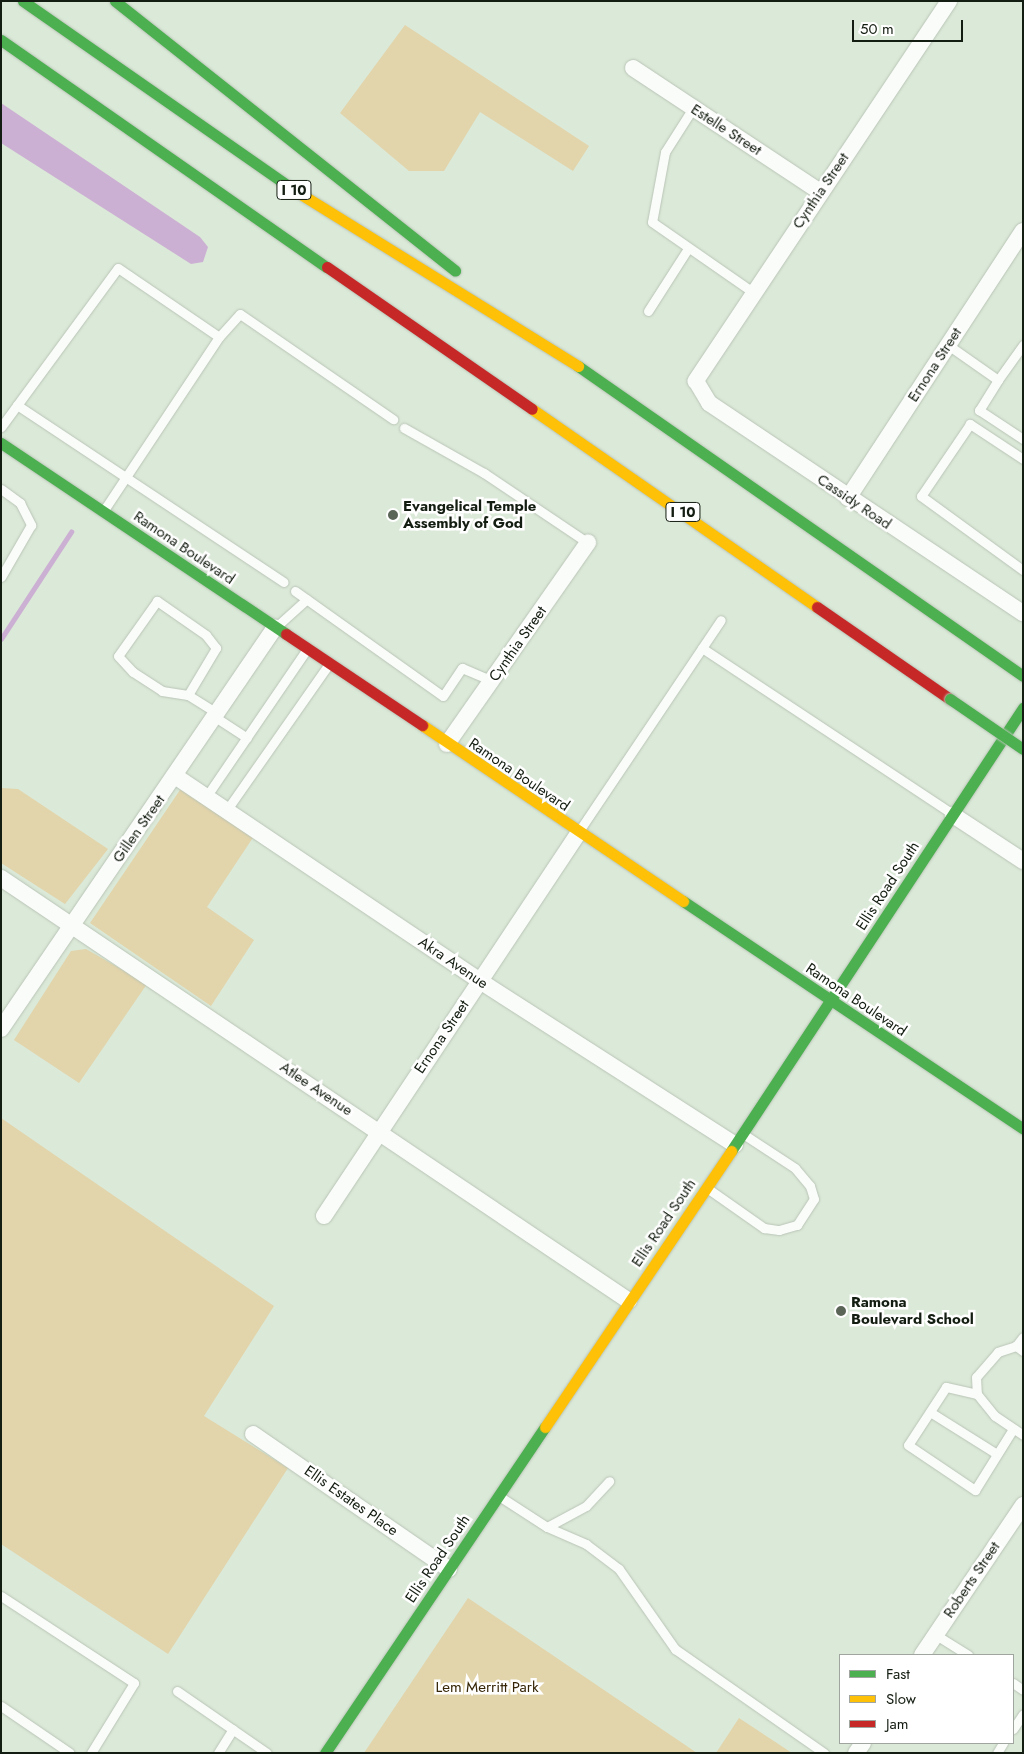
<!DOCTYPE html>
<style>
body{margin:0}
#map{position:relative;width:1024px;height:1754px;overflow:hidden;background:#dbe9d8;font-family:Jost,sans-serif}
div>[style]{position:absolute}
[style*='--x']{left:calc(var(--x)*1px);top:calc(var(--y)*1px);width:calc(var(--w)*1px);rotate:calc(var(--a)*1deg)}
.green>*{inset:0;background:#e2d4ab}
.water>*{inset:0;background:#ccb0d3}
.stream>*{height:4.5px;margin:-2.25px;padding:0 2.25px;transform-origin:2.25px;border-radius:2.25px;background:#ccb0d3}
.roads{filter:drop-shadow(0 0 1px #b9c4b6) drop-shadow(0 0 1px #b9c4b6)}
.lane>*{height:9px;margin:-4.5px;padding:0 4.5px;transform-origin:4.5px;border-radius:4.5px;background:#fafcf9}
.street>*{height:16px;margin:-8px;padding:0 8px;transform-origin:8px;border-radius:8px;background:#fafcf9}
.fast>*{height:11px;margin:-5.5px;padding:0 5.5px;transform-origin:5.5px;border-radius:5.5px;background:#4caf50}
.slow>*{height:11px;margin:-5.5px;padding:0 5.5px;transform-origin:5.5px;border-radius:5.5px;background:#ffc107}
.jam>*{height:11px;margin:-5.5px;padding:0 5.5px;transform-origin:5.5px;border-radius:5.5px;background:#c62828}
.bridges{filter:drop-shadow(0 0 1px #b9c4b6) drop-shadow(0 0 1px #b9c4b6)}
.fast-bridge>*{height:11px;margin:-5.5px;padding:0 5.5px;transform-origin:5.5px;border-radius:5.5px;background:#4caf50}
.dots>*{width:14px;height:14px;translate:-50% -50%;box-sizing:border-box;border:2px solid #fff;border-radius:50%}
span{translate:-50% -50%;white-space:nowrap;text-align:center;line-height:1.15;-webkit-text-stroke:5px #fff;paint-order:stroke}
.shield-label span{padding:1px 4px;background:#fff;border:1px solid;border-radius:4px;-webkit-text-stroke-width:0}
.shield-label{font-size:14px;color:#141d11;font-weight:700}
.street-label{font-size:15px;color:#141d11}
.poi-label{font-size:15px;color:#141d11;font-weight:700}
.left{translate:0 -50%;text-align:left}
.park-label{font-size:15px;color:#362607}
.frame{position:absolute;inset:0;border:2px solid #141d11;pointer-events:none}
.legend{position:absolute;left:839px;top:1654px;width:175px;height:90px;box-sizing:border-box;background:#fff;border:1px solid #a1a5a0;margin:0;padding:6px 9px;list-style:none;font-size:15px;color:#141d11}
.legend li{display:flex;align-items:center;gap:10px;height:25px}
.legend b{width:25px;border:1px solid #a1a5a0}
.scale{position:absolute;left:852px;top:20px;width:111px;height:22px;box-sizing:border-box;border:2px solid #141d11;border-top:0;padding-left:6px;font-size:15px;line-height:18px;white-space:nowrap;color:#141d11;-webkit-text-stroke:4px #fff;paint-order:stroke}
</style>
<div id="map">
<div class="green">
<i style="clip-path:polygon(405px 25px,589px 146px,573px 171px,480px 112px,444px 171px,409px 171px,340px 113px)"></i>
<i style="clip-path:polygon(1px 788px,18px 789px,108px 849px,65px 904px,1px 863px)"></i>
<i style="clip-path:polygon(180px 790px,187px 790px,254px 836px,207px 907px,254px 940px,211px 1006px,90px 923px)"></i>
<i style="clip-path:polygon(86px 949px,147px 984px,79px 1083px,14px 1040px,71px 951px)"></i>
<i style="clip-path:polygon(1px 1118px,274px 1306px,204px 1416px,288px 1468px,168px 1654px,1px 1544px)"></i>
<i style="clip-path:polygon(468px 1598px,697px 1753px,364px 1753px)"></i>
<i style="clip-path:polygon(739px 1718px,792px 1753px,716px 1753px)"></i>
</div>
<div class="water">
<i style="clip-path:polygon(1px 103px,200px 237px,208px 247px,203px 262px,191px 264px,1px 143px)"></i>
</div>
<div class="stream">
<i style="--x:1;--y:639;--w:128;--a:-56.8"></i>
</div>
<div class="roads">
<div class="lane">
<i style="--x:693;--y:108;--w:52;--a:122.5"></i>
<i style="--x:665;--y:152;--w:71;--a:100.5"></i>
<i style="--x:652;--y:222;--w:124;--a:34.8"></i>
<i style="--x:648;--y:311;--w:72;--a:-57.4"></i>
<i style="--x:948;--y:345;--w:61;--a:35"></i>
<i style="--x:998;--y:380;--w:36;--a:122"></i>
<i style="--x:979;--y:410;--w:53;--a:33.4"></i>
<i style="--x:998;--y:380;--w:43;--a:-54.5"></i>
<i style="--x:17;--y:405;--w:320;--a:33.6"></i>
<i style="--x:1;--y:427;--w:197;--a:-53.7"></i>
<i style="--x:118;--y:268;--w:122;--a:34.3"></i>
<i style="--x:219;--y:337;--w:31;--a:-48"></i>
<i style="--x:240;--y:314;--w:186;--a:34.5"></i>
<i style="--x:404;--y:428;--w:92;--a:29.4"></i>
<i style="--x:484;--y:473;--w:125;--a:33.9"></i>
<i style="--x:1023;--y:459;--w:64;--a:-146.6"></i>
<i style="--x:970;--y:424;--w:87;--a:124.2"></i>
<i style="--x:921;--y:496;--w:126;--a:36"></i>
<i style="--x:1;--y:489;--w:24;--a:36"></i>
<i style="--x:20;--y:503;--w:25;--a:63"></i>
<i style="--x:31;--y:525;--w:60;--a:120"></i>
<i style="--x:104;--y:510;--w:208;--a:-56.4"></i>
<i style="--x:295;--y:591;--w:181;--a:35.4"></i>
<i style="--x:443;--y:696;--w:34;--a:-56"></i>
<i style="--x:462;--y:668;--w:33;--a:23"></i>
<i style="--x:277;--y:626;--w:40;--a:-42"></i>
<i style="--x:702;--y:648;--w:301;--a:33.5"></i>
<i style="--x:188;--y:695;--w:55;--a:-59.2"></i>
<i style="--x:216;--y:648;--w:16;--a:-128"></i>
<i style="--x:206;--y:635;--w:60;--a:-145.2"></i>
<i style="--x:157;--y:601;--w:67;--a:125.3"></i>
<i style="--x:118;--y:656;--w:22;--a:47"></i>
<i style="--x:133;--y:672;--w:35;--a:33"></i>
<i style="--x:162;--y:691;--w:26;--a:9"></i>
<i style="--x:188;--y:695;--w:34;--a:32"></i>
<i style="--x:215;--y:717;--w:38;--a:33"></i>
<i style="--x:206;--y:797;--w:179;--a:-55.7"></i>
<i style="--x:226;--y:811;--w:179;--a:-55"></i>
<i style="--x:579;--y:831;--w:254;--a:-56.1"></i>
<i style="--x:707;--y:1188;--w:70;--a:35.1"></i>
<i style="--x:764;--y:1228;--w:15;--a:8"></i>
<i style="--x:779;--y:1230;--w:19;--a:-16"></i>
<i style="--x:797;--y:1225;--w:31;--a:-57"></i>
<i style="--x:814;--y:1199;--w:14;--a:-107"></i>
<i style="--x:810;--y:1186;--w:23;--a:-130"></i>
<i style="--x:795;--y:1168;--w:62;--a:-146.8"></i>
<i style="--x:1016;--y:1346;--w:11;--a:-52"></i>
<i style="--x:1023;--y:1351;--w:9;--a:-144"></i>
<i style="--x:1016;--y:1346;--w:19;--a:162"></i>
<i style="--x:998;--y:1352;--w:33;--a:131"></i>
<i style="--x:976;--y:1377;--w:17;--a:87"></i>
<i style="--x:977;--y:1394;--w:28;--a:51"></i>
<i style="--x:995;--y:1416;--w:34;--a:34"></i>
<i style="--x:977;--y:1394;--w:32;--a:-167"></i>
<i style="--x:946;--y:1387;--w:69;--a:123.2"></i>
<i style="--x:908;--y:1445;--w:81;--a:33.9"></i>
<i style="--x:975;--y:1490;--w:72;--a:-58.1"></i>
<i style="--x:930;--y:1412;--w:79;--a:32.1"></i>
<i style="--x:499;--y:1496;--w:57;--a:32.9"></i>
<i style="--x:547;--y:1527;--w:43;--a:23.6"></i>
<i style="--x:586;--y:1544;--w:41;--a:37.1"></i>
<i style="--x:619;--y:1569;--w:98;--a:55"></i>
<i style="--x:675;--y:1649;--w:182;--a:34.9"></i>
<i style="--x:547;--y:1527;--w:44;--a:-28.3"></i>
<i style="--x:586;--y:1506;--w:34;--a:-47"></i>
<i style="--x:1;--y:1596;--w:159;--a:33.2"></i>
<i style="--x:134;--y:1683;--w:82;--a:121.6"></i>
<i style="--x:936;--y:1635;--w:38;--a:32"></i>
<i style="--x:1013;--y:1683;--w:12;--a:35"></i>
<i style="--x:177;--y:1691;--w:109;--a:34.6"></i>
<i style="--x:1;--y:1706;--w:83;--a:34.3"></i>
<i style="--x:1013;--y:1729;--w:18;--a:-56"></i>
<i style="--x:218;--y:1753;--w:28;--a:-58"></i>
<i style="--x:997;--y:1753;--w:12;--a:-59"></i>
</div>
<div class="street">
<i style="--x:949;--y:1;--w:457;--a:123.7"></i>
<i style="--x:696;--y:381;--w:26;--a:59"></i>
<i style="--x:709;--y:403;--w:378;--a:33.8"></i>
<i style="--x:633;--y:68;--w:224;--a:33.5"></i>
<i style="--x:848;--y:498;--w:319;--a:-56.8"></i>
<i style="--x:447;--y:744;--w:246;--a:-55"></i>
<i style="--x:175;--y:776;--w:367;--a:33.9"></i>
<i style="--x:480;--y:981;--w:303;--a:32.7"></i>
<i style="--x:953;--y:815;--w:84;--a:33.3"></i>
<i style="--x:1;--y:878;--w:757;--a:33.96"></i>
<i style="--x:1;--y:1029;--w:486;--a:-55.7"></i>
<i style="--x:324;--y:1216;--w:460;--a:-56.4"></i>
<i style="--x:253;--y:1434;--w:238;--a:34.6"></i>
<i style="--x:922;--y:1655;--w:181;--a:-56"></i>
<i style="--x:856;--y:1753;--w:12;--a:-55"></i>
</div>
<div class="fast">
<i style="--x:23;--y:1;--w:327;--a:34.9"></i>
<i style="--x:115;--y:1;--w:434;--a:38.4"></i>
<i style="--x:1;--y:40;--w:397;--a:34.9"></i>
<i style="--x:578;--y:366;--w:542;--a:34.86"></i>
<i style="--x:1;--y:443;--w:343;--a:33.8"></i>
<i style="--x:683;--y:901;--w:409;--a:33.8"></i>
<i style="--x:731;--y:1151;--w:531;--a:-56.61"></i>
<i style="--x:325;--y:1753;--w:393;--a:-56"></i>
</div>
<div class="slow">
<i style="--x:291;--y:188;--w:338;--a:31.8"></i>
<i style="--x:532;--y:409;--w:347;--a:34.8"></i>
<i style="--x:422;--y:725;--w:315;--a:34"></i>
<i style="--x:545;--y:1427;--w:333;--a:-56"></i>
</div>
<div class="jam">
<i style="--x:327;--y:267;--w:249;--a:34.7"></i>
<i style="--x:817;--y:607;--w:162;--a:34.7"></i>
<i style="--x:286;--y:634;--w:164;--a:33.8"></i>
</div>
</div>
<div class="bridges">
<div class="fast-bridge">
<i style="--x:950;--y:699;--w:88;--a:34.4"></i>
</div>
</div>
<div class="dots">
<i style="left:393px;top:515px;background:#5a6457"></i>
<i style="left:841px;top:1311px;background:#5a6457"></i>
</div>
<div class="shield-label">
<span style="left:294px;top:190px">I 10</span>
<span style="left:683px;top:512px">I 10</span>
</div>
<div class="street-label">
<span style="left:726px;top:130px;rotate:33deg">Estelle Street</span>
<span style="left:821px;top:191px;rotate:-56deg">Cynthia Street</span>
<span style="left:935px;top:365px;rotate:-57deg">Ernona Street</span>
<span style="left:854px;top:502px;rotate:34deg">Cassidy Road</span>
<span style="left:184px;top:548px;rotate:34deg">Ramona Boulevard</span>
<span style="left:518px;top:644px;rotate:-55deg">Cynthia Street</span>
<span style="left:519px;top:775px;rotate:34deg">Ramona Boulevard</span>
<span style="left:139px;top:829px;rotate:-55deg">Gillen Street</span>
<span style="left:888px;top:886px;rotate:-57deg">Ellis Road South</span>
<span style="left:453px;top:963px;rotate:34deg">Akra Avenue</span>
<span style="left:856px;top:1000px;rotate:34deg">Ramona Boulevard</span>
<span style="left:442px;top:1037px;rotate:-56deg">Ernona Street</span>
<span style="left:316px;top:1089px;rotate:34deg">Atlee Avenue</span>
<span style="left:664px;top:1223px;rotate:-56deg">Ellis Road South</span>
<span style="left:351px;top:1501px;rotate:35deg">Ellis Estates Place</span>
<span style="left:438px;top:1559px;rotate:-56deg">Ellis Road South</span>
<span style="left:972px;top:1580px;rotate:-56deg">Roberts Street</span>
</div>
<div class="poi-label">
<span class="left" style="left:403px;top:515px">Evangelical Temple<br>Assembly of God</span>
<span class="left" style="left:851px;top:1311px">Ramona<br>Boulevard School</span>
</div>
<div class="park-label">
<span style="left:487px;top:1688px">Lem Merritt Park</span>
</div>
<div class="frame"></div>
<ul class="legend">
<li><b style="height:6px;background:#4caf50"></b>Fast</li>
<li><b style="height:6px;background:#ffc107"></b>Slow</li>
<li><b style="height:6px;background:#c62828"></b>Jam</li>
</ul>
<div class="scale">50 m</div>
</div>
